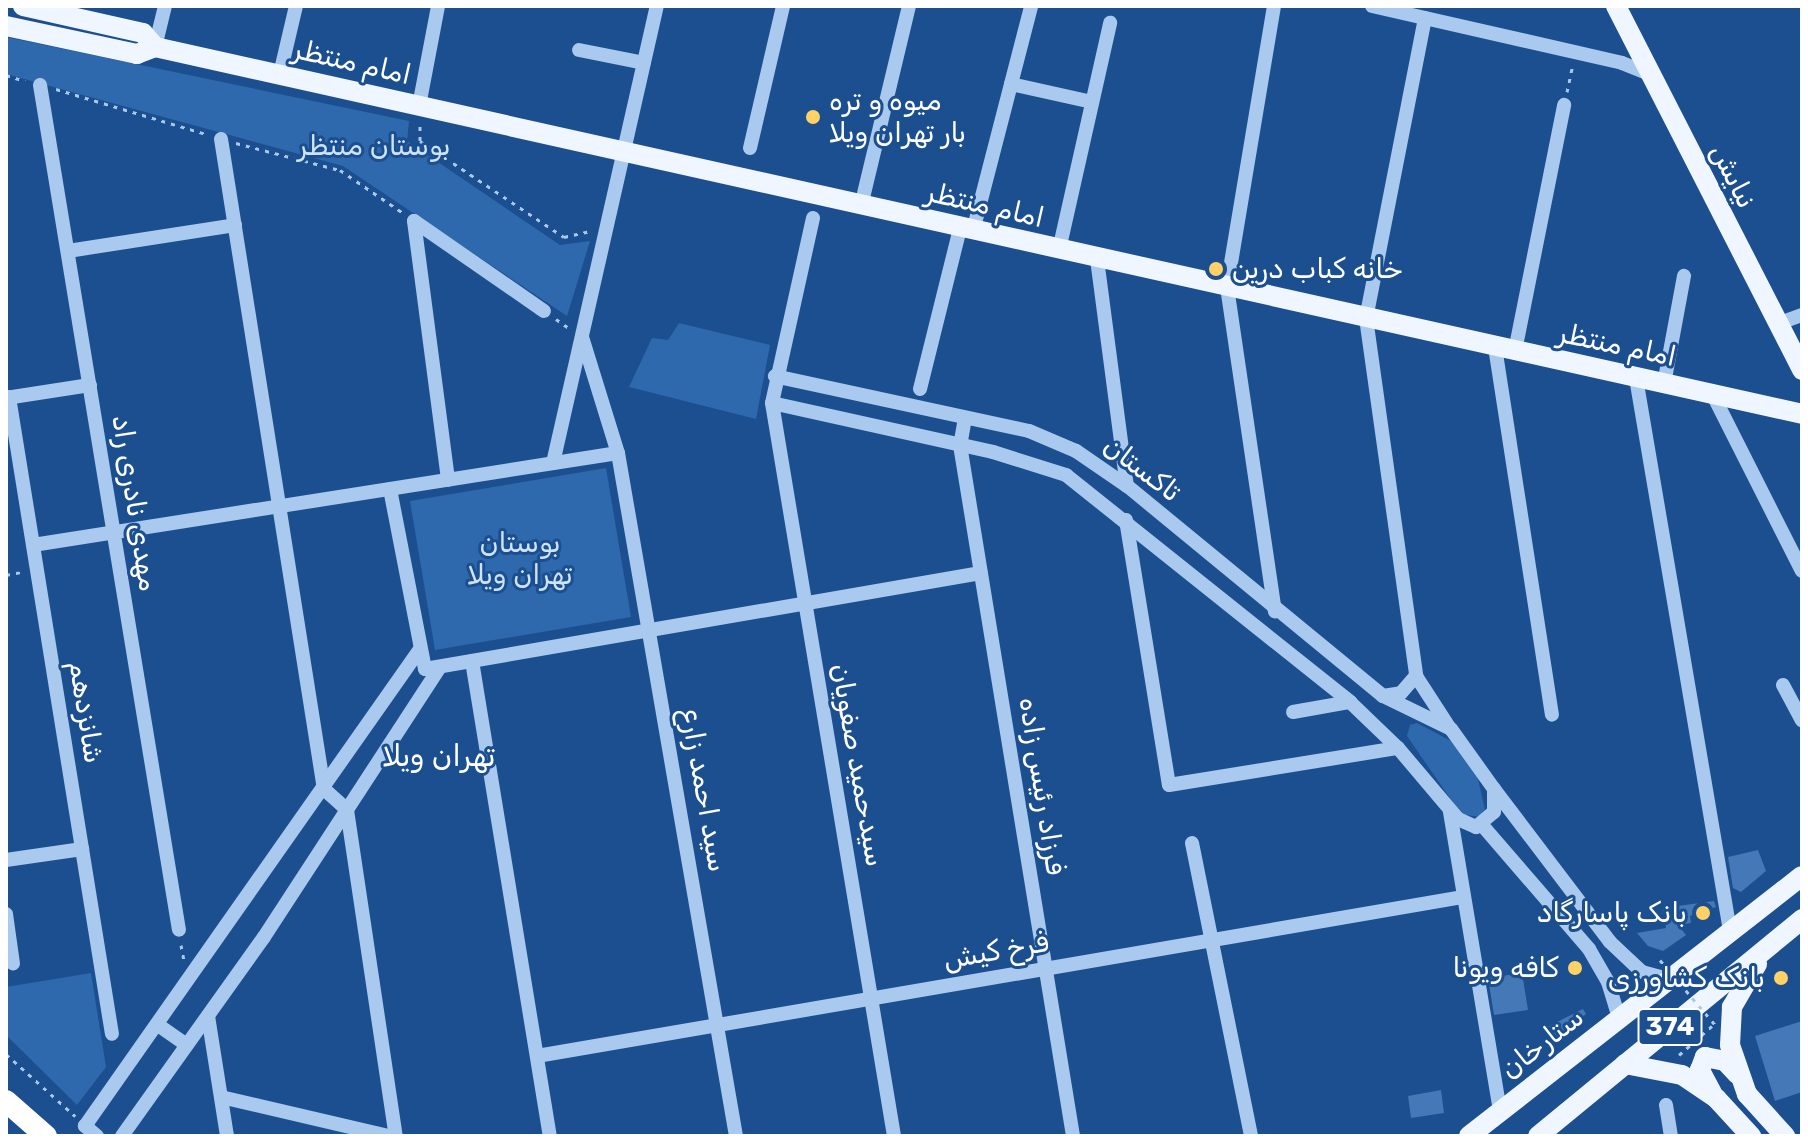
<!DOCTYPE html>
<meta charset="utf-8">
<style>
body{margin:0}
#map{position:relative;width:1808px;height:1142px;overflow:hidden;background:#1b4f8f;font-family:Rubik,"Noto Naskh Arabic",sans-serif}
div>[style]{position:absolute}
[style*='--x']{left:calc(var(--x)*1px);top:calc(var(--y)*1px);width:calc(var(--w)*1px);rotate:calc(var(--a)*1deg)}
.green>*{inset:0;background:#2e69ad}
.building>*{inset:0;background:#4478b7}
.path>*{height:3px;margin-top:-1.5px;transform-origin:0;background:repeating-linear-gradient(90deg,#a9c9ee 0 4px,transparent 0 10px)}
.minor>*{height:14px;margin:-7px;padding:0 7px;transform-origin:7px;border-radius:7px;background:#a9c9ee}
.major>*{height:20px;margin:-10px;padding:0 10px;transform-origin:10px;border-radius:10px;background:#f0f6ff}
.highway>*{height:22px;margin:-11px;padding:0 11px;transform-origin:11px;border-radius:11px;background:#fff}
.path-bridge>*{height:3px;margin-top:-1.5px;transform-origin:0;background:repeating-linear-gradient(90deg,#a9c9ee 0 4px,transparent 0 10px)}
.dots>*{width:22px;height:22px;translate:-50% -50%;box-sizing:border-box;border:4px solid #1b4f8f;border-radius:50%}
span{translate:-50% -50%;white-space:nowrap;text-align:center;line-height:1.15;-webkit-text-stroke:6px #1b4f8f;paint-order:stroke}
.shield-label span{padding:2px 6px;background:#1b4f8f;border:2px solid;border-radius:6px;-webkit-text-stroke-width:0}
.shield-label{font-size:26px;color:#fff;font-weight:700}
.street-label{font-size:28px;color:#fff}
.poi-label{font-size:28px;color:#fff}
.left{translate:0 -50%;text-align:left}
.right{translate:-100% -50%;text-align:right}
.park-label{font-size:28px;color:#cfe3fa}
.neighbourhood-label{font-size:30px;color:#fff}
.frame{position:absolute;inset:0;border:8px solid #fff;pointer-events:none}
</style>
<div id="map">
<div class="green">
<i style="clip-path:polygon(6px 37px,409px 121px,407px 141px,560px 245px,590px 241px,567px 316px,343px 166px,6px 74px)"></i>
<i style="clip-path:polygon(679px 323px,770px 345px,756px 419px,629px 387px,652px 338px,668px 340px)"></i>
<i style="clip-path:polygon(606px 468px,631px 617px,435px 650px,410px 501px)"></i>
<i style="clip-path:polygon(1417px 723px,1453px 742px,1477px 775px,1485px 809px,1479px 817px,1461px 814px,1407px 736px,1410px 725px)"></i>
<i style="clip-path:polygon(91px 973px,106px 1067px,77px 1105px,6px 1035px,6px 987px)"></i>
</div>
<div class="building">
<i style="clip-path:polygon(1758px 850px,1766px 871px,1741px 892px,1733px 888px,1728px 857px)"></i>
<i style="clip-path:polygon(1714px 901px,1716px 907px,1690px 916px,1691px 923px,1678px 925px,1686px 935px,1663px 951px,1648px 946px,1637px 933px,1666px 928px,1663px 908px)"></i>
<i style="clip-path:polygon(1522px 973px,1528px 1010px,1494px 1015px,1488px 978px)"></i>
<i style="clip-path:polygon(1583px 1009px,1586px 1014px,1555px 1039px,1545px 1028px)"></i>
<i style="clip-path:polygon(1802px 1021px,1802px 1092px,1775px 1101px,1755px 1036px)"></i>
<i style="clip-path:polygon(1441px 1090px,1444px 1113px,1411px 1118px,1408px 1096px)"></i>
</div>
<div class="path">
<i style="--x:6;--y:75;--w:20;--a:18"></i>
<i style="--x:56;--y:89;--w:157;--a:16.7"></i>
<i style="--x:1567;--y:92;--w:25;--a:-78"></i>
<i style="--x:420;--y:126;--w:15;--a:90"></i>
<i style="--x:420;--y:141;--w:173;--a:33.7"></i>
<i style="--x:564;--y:237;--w:28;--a:-13"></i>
<i style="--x:236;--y:143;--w:107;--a:14.6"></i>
<i style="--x:340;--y:170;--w:76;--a:34.3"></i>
<i style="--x:556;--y:319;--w:16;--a:35"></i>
<i style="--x:6;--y:575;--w:15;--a:-11"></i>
<i style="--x:181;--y:945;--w:16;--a:79"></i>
<i style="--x:6;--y:1054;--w:93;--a:41.9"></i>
<i style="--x:1679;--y:1055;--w:44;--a:-41.3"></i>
</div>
<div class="minor">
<i style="--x:1274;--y:6;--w:285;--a:99.5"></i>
<i style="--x:1227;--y:287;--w:328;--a:81.6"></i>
<i style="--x:1372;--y:6;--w:256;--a:12.8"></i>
<i style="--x:1622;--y:63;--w:31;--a:22"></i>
<i style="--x:1425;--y:18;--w:306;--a:101.1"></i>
<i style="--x:1366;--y:318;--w:361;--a:82"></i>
<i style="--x:1416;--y:676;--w:61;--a:57.1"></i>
<i style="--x:155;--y:47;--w:42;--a:-76.3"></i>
<i style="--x:579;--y:50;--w:66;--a:11.3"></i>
<i style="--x:280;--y:74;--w:70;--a:-76.8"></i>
<i style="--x:1011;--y:84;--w:83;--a:12.5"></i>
<i style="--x:40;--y:85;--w:856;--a:80.66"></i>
<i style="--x:419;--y:106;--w:102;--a:-79.2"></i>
<i style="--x:221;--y:139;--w:658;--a:81"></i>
<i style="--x:324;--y:789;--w:31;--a:42"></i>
<i style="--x:347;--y:810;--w:330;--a:81.5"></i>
<i style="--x:750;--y:148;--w:146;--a:-76.9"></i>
<i style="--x:861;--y:206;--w:206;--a:-76.5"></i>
<i style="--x:813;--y:218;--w:189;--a:102.5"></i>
<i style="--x:772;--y:403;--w:743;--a:80.55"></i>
<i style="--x:414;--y:221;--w:261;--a:82.5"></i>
<i style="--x:414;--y:221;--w:158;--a:34.7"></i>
<i style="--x:973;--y:231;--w:232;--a:-75.5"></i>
<i style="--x:1059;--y:250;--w:233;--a:-77.3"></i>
<i style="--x:68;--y:251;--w:169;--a:-8.8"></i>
<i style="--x:1097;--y:259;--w:229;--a:82.5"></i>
<i style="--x:1777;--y:324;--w:27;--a:-20"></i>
<i style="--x:582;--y:337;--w:121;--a:72.8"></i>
<i style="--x:618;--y:453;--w:693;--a:80.2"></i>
<i style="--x:1495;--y:347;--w:372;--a:81.2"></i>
<i style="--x:1515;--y:351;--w:251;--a:-78.7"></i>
<i style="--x:1636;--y:378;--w:561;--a:80.35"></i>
<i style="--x:1664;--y:384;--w:110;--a:-79.5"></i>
<i style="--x:920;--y:389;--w:166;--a:-76"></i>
<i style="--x:1713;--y:395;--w:197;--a:63.2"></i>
<i style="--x:9;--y:397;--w:645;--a:80.82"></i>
<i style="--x:6;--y:398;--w:85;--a:-8.8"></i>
<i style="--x:772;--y:403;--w:226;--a:12.5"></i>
<i style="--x:993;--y:452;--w:77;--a:17.5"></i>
<i style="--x:1066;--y:475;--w:364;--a:38.6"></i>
<i style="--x:1350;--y:702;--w:66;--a:43.8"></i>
<i style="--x:1398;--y:748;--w:93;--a:49.8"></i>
<i style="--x:1458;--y:819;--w:20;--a:24"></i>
<i style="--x:1476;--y:827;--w:23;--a:-40"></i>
<i style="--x:1494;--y:812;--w:23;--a:-90"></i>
<i style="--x:1494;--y:789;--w:74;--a:-125.6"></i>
<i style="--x:1451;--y:729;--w:76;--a:-154.1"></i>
<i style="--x:1383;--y:696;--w:331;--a:-140.6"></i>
<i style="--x:1127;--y:486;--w:62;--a:-145.5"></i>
<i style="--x:1076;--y:451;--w:51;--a:-156.9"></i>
<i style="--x:1029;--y:431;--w:260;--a:-167.8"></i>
<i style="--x:965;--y:418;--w:27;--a:100"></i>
<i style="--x:960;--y:445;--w:700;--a:80.71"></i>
<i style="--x:553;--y:463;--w:469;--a:-77.2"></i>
<i style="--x:390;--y:489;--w:183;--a:79"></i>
<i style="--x:425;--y:669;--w:564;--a:-9.8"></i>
<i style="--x:1126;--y:520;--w:268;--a:80.8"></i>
<i style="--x:1169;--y:785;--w:232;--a:-9.2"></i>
<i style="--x:33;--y:545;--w:592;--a:-8.94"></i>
<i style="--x:472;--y:661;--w:481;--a:80.7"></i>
<i style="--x:1783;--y:685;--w:40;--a:62"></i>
<i style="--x:1383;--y:696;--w:18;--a:-9"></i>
<i style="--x:1401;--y:693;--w:23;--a:-49"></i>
<i style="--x:1293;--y:712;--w:58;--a:-10"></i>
<i style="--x:1494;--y:789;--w:192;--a:52.8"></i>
<i style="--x:1610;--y:942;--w:44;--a:43.2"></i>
<i style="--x:1642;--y:972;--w:28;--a:15"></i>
<i style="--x:1450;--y:812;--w:304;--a:80.5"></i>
<i style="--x:1482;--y:825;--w:164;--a:49.2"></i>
<i style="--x:1589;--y:949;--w:38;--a:60"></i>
<i style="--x:1608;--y:982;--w:38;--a:73"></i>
<i style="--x:1192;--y:843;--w:299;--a:78.6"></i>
<i style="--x:6;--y:860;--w:77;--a:-8.2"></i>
<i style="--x:6;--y:914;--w:50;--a:82"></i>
<i style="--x:208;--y:1016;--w:121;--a:81"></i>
<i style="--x:158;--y:1025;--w:35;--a:35"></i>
<i style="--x:537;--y:1056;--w:940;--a:-9.74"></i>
<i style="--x:221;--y:1097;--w:171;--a:13.1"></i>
<i style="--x:1666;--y:1105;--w:31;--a:81"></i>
<i style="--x:97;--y:1136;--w:16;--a:-140"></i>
<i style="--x:85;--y:1126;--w:583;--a:-54.92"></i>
<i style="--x:122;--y:1136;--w:244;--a:-54.5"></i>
<i style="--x:264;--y:937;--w:322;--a:-56.9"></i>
</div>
<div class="major">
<i style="--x:23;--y:6;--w:123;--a:12.7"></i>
<i style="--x:143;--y:33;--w:18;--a:49"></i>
<i style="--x:1616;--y:6;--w:409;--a:62.9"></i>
<i style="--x:6;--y:26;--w:134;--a:12.1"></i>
<i style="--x:137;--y:54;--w:19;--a:-21"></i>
<i style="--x:155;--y:47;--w:1687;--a:12.56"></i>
<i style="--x:1757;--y:964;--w:50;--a:120.2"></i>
<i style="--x:1732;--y:1007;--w:38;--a:93"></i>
<i style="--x:1730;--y:1045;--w:52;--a:70.9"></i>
<i style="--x:1747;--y:1094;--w:57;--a:47.9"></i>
<i style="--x:1625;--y:1064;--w:58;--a:10.9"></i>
<i style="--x:1682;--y:1075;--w:41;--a:34.1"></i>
<i style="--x:1716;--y:1098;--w:52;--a:47.4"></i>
<i style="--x:1712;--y:1093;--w:26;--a:-118"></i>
<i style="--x:1700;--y:1070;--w:14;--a:-69"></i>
<i style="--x:1705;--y:1057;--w:20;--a:11"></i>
<i style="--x:1725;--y:1061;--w:18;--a:47"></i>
<i style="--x:1469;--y:1136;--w:422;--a:-38"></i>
<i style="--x:1538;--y:1136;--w:342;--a:-39.4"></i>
</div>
<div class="highway">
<i style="--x:6;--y:1101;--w:53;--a:41.2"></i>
</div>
<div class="path-bridge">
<i style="--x:1660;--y:960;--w:88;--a:49.6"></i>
</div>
<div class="dots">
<i style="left:813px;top:117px;background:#ffd166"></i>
<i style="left:1216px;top:269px;background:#ffd166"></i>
<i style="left:1703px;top:913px;background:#ffd166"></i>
<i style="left:1575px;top:968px;background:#ffd166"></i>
<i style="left:1781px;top:978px;background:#ffd166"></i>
</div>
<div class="shield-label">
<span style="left:1670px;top:1027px">374</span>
</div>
<div class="street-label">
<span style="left:352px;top:62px;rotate:13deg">امام منتظر</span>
<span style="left:1733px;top:176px;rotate:63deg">نیایش</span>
<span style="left:985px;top:205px;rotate:13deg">امام منتظر</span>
<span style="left:1617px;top:345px;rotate:12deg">امام منتظر</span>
<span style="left:1142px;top:469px;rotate:37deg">تاکستان</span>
<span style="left:135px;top:503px;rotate:81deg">مهدی نادری راد</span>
<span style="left:86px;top:712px;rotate:81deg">شانزدهم</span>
<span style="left:858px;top:765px;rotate:80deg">سیدحمید صفویان</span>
<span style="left:1042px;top:786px;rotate:81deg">فرزاد رئیس زاده</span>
<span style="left:704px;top:790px;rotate:80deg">سید احمد زارع</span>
<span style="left:996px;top:951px;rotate:-10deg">فرخ کیش</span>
<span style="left:1542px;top:1043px;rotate:-38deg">ستارخان</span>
</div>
<div class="poi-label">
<span class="left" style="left:829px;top:117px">میوه و تره<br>بار تهران ویلا</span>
<span class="left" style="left:1232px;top:269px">خانه کباب درین</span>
<span class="right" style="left:1687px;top:913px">بانک پاسارگاد</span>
<span class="right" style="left:1559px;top:968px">کافه ویونا</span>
<span class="right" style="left:1765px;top:978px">بانک کشاورزی</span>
</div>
<div class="park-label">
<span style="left:374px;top:146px">بوستان منتظر</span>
<span style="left:520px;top:559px">بوستان<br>تهران ویلا</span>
</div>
<div class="neighbourhood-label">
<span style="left:439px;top:756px">تهران ویلا</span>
</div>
<div class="frame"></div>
</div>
